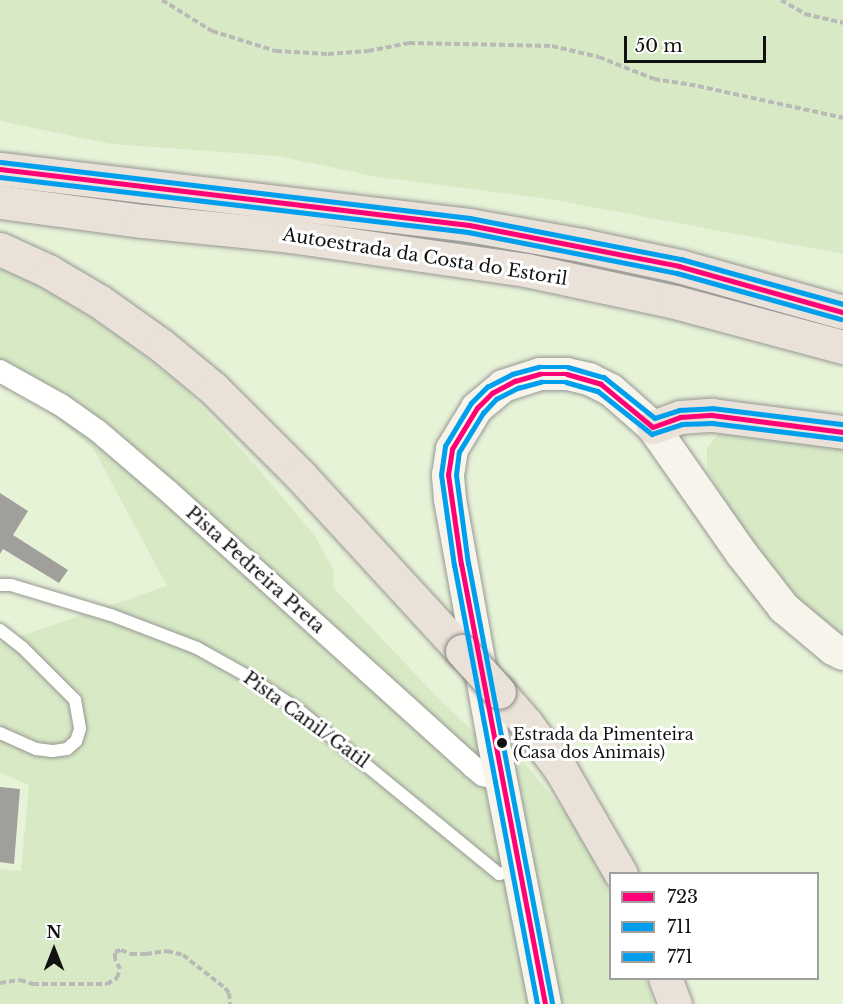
<!DOCTYPE html>
<style>
body{margin:0}
#map{position:relative;width:843px;height:1004px;overflow:hidden;background:#fdfcf7;font-family:"Libre Baskerville",serif}
div>[style]{position:absolute}
[style*='--x']{left:calc(var(--x)*1px);top:calc(var(--y)*1px);width:calc(var(--w)*1px);rotate:calc(var(--a)*1deg)}
.green>*{inset:0;background:#e7f3d7}
.forest>*{inset:0;background:#d8eac5}
.building>*{inset:0;background:#a19f9c}
.path>*{height:4px;margin-top:-2px;transform-origin:0;background:repeating-linear-gradient(90deg,#b9b9b8 0 6px,transparent 0 9px)}
.roads{filter:drop-shadow(0 0 2px #979795) drop-shadow(0 0 2px #979795)}
.service>*{height:12px;margin:-6px;padding:0 6px;transform-origin:6px;border-radius:6px;background:#fffffe}
.minor>*{height:22px;margin:-11px;padding:0 11px;transform-origin:11px;border-radius:11px;background:#fffffe}
.secondary>*{height:32px;margin:-16px;padding:0 16px;transform-origin:16px;border-radius:16px;background:#f6f4eb}
.motorway>*{height:33px;margin:-16.5px;padding:0 16.5px;transform-origin:16.5px;border-radius:16.5px;background:#eae1d8}
.bridges{filter:drop-shadow(0 0 2px #858482) drop-shadow(0 0 2px #858482)}
.motorway-bridge>*{height:33px;margin:-16.5px;padding:0 16.5px;transform-origin:16.5px;border-radius:16.5px;background:#eae1d8}
.bus-1>*{height:4.5px;margin:-2.25px;padding:0 2.25px;transform-origin:2.25px;border-radius:2.25px;background:#f07}
.bus-2>*{height:4.5px;margin:-2.25px;padding:0 2.25px;transform-origin:2.25px;border-radius:2.25px;background:#009fee}
.bus-3>*{height:4.5px;margin:-2.25px;padding:0 2.25px;transform-origin:2.25px;border-radius:2.25px;background:#009fee}
.dots>*{width:16px;height:16px;translate:-50% -50%;box-sizing:border-box;border:3px solid #fff;border-radius:50%}
span{translate:-50% -50%;white-space:nowrap;text-align:center;line-height:1.15;-webkit-text-stroke:6px #fff;paint-order:stroke}
.bus-label{font-size:16px;color:#111}
.left{translate:0 -50%;text-align:left}
.street-label{font-size:18px;color:#111}
.legend{position:absolute;left:609px;top:872px;width:210px;height:108px;box-sizing:border-box;background:#fff;border:2px solid #a0a0a0;margin:0;padding:8px 10px;list-style:none;font-size:18px;color:#111}
.legend li{display:flex;align-items:center;gap:12px;height:30px}
.legend b{width:30px;border:2px solid #a0a0a0}
.north{position:absolute;left:24px;top:920px;width:60px;height:60px;-webkit-text-stroke:4px #fff;paint-order:stroke;rotate:0deg;font-size:16px;font-weight:700;line-height:24px;text-align:center;color:#111}
.north::after{content:'';display:block;margin:auto;width:21px;height:27px;background:#111;clip-path:polygon(50% 0,100% 100%,50% 72%,0 100%)}
.scale{position:absolute;left:624px;top:36px;width:142px;height:27px;box-sizing:border-box;border:3px solid #111;border-top:0;padding-left:8px;font-size:18px;line-height:21px;white-space:nowrap;color:#111;-webkit-text-stroke:4px #fff;paint-order:stroke}
</style>
<div id="map">
<div class="green">
<i style="clip-path:polygon(evenodd,0 0,843px 0,843px 1004px,0 1004px,0 0,610px 874px,818px 874px,818px 978px,610px 978px,610px 874px)"></i>
</div>
<div class="forest">
<i style="clip-path:polygon(0 0,843px 0,843px 254px,549px 199px,378px 177px,276px 156px,111px 144px,0 121px)"></i>
<i style="clip-path:polygon(0 267px,29px 279px,119px 336px,185px 389px,252px 461px,315px 536px,334px 571px,333px 587px,435px 695px,477px 735px,511px 747px,579px 829px,609px 889px,610px 978px,645px 979px,654px 1004px,0 1004px,0 869px,21px 871px,29px 785px,0 773px,0 643px,167px 586px,93px 448px,32px 398px,0 381px)"></i>
<i style="clip-path:polygon(723px 428px,843px 441px,843px 637px,798px 605px,753px 549px,707px 470px,707px 448px)"></i>
</div>
<div class="building">
<i style="clip-path:polygon(0 493px,28px 511px,13px 535px,68px 570px,59px 583px,3px 549px,0 554px)"></i>
<i style="clip-path:polygon(0 787px,20px 789px,14px 864px,0 862px)"></i>
</div>
<div class="path">
<i style="--x:162;--y:0;--w:59;--a:31.8"></i>
<i style="--x:212;--y:31;--w:67;--a:17.4"></i>
<i style="--x:276;--y:51;--w:52;--a:3.3"></i>
<i style="--x:328;--y:54;--w:40;--a:-4.3"></i>
<i style="--x:368;--y:51;--w:42;--a:-11"></i>
<i style="--x:409;--y:43;--w:143;--a:1.2"></i>
<i style="--x:552;--y:46;--w:48;--a:13.2"></i>
<i style="--x:599;--y:57;--w:59;--a:21.8"></i>
<i style="--x:654;--y:79;--w:45;--a:9"></i>
<i style="--x:698;--y:86;--w:148;--a:12.4"></i>
<i style="--x:781;--y:0;--w:28;--a:30"></i>
<i style="--x:805;--y:14;--w:39;--a:13"></i>
<i style="--x:0;--y:983;--w:20;--a:-9"></i>
<i style="--x:20;--y:980;--w:14;--a:17"></i>
<i style="--x:33;--y:984;--w:74;--a:0"></i>
<i style="--x:107;--y:984;--w:12;--a:-31"></i>
<i style="--x:117;--y:978;--w:9;--a:-72"></i>
<i style="--x:120;--y:969;--w:11;--a:-117"></i>
<i style="--x:115;--y:959;--w:7;--a:-90"></i>
<i style="--x:115;--y:952;--w:6;--a:-18"></i>
<i style="--x:121;--y:950;--w:11;--a:22"></i>
<i style="--x:131;--y:954;--w:15;--a:0"></i>
<i style="--x:146;--y:954;--w:21;--a:-8"></i>
<i style="--x:167;--y:951;--w:16;--a:14"></i>
<i style="--x:183;--y:955;--w:53;--a:38.2"></i>
<i style="--x:225;--y:988;--w:6;--a:51"></i>
<i style="--x:229;--y:993;--w:11;--a:85"></i>
</div>
<div class="roads">
<div class="service">
<i style="--x:0;--y:585;--w:11;--a:0"></i>
<i style="--x:11;--y:585;--w:104;--a:16.7"></i>
<i style="--x:111;--y:615;--w:92;--a:21"></i>
<i style="--x:197;--y:648;--w:57;--a:29.2"></i>
<i style="--x:247;--y:676;--w:57;--a:32.9"></i>
<i style="--x:295;--y:707;--w:264;--a:39.3"></i>
<i style="--x:499;--y:874;--w:19;--a:-12"></i>
<i style="--x:0;--y:630;--w:28;--a:38"></i>
<i style="--x:22;--y:647;--w:75;--a:45"></i>
<i style="--x:75;--y:700;--w:29;--a:80"></i>
<i style="--x:80;--y:729;--w:13;--a:108"></i>
<i style="--x:76;--y:741;--w:12;--a:138"></i>
<i style="--x:67;--y:749;--w:15;--a:172"></i>
<i style="--x:52;--y:751;--w:16;--a:-173"></i>
<i style="--x:36;--y:749;--w:39;--a:-156"></i>
</div>
<div class="minor">
<i style="--x:0;--y:371;--w:70;--a:29.1"></i>
<i style="--x:61;--y:405;--w:45;--a:35.1"></i>
<i style="--x:98;--y:431;--w:92;--a:40.6"></i>
<i style="--x:168;--y:491;--w:411;--a:42.1"></i>
<i style="--x:473;--y:767;--w:13;--a:39"></i>
<i style="--x:483;--y:775;--w:18;--a:13"></i>
</div>
<div class="secondary">
<i style="--x:545;--y:1004;--w:265;--a:-101.1"></i>
<i style="--x:494;--y:744;--w:249;--a:-100.2"></i>
<i style="--x:450;--y:499;--w:24;--a:-95"></i>
<i style="--x:448;--y:475;--w:26;--a:-81"></i>
<i style="--x:452;--y:449;--w:48;--a:-58.6"></i>
<i style="--x:477;--y:408;--w:34;--a:-40"></i>
<i style="--x:503;--y:386;--w:39;--a:-18"></i>
<i style="--x:540;--y:374;--w:27;--a:0"></i>
<i style="--x:567;--y:374;--w:23;--a:13"></i>
<i style="--x:589;--y:379;--w:25;--a:27"></i>
<i style="--x:611;--y:390;--w:56;--a:41.4"></i>
<i style="--x:653;--y:427;--w:155;--a:55"></i>
<i style="--x:742;--y:554;--w:68;--a:52.1"></i>
<i style="--x:784;--y:608;--w:64;--a:39.9"></i>
<i style="--x:833;--y:649;--w:11;--a:27"></i>
</div>
<div class="motorway">
<i style="--x:0;--y:169;--w:472;--a:6.8"></i>
<i style="--x:469;--y:225;--w:114;--a:10.1"></i>
<i style="--x:581;--y:245;--w:100;--a:12.1"></i>
<i style="--x:679;--y:266;--w:170;--a:15.7"></i>
<i style="--x:0;--y:202;--w:144;--a:7.6"></i>
<i style="--x:143;--y:221;--w:148;--a:5.8"></i>
<i style="--x:290;--y:236;--w:238;--a:8.2"></i>
<i style="--x:526;--y:270;--w:152;--a:12.1"></i>
<i style="--x:675;--y:302;--w:174;--a:15"></i>
<i style="--x:0;--y:249;--w:53;--a:24.6"></i>
<i style="--x:48;--y:271;--w:59;--a:30.5"></i>
<i style="--x:99;--y:301;--w:76;--a:35.4"></i>
<i style="--x:161;--y:345;--w:67;--a:39.6"></i>
<i style="--x:213;--y:388;--w:123;--a:45"></i>
<i style="--x:300;--y:475;--w:239;--a:47.4"></i>
<i style="--x:653;--y:427;--w:29;--a:-20"></i>
<i style="--x:680;--y:417;--w:32;--a:-4"></i>
<i style="--x:712;--y:415;--w:132;--a:7.4"></i>
<i style="--x:499;--y:692;--w:41;--a:48.9"></i>
<i style="--x:526;--y:723;--w:59;--a:53.3"></i>
<i style="--x:561;--y:770;--w:120;--a:60"></i>
<i style="--x:665;--y:978;--w:28;--a:69"></i>
</div>
</div>
<div class="bridges">
<div class="motorway-bridge">
<i style="--x:462;--y:651;--w:55;--a:47.9"></i>
</div>
</div>
<div class="bus-1">
<i style="--x:0;--y:169;--w:472;--a:6.8"></i>
<i style="--x:469;--y:225;--w:214;--a:11"></i>
<i style="--x:679;--y:266;--w:170;--a:15.7"></i>
<i style="--x:653;--y:427;--w:29;--a:-20"></i>
<i style="--x:680;--y:417;--w:32;--a:-4"></i>
<i style="--x:712;--y:415;--w:132;--a:7.4"></i>
<i style="--x:545;--y:1004;--w:447;--a:-100.8"></i>
<i style="--x:461;--y:565;--w:91;--a:-98.2"></i>
<i style="--x:448;--y:475;--w:26;--a:-81"></i>
<i style="--x:452;--y:449;--w:48;--a:-58.6"></i>
<i style="--x:477;--y:408;--w:21;--a:-45"></i>
<i style="--x:492;--y:393;--w:26;--a:-28"></i>
<i style="--x:515;--y:381;--w:26;--a:-16"></i>
<i style="--x:540;--y:374;--w:27;--a:0"></i>
<i style="--x:567;--y:374;--w:35;--a:16"></i>
<i style="--x:601;--y:384;--w:67;--a:39.6"></i>
</div>
<div class="bus-2">
<i style="--x:0;--y:177;--w:471;--a:6.7"></i>
<i style="--x:468;--y:232;--w:213;--a:11.1"></i>
<i style="--x:677;--y:273;--w:170;--a:15.7"></i>
<i style="--x:552;--y:1003;--w:447;--a:-100.8"></i>
<i style="--x:468;--y:564;--w:90;--a:-97.7"></i>
<i style="--x:456;--y:475;--w:23;--a:-83"></i>
<i style="--x:459;--y:452;--w:46;--a:-58.4"></i>
<i style="--x:483;--y:413;--w:19;--a:-47"></i>
<i style="--x:496;--y:399;--w:25;--a:-27"></i>
<i style="--x:518;--y:388;--w:24;--a:-15"></i>
<i style="--x:541;--y:382;--w:25;--a:0"></i>
<i style="--x:566;--y:382;--w:33;--a:16"></i>
<i style="--x:598;--y:391;--w:69;--a:38.5"></i>
<i style="--x:652;--y:434;--w:32;--a:-18"></i>
<i style="--x:682;--y:424;--w:30;--a:-2"></i>
<i style="--x:712;--y:423;--w:131;--a:7"></i>
</div>
<div class="bus-3">
<i style="--x:1;--y:162;--w:472;--a:6.8"></i>
<i style="--x:470;--y:218;--w:215;--a:11"></i>
<i style="--x:681;--y:259;--w:168;--a:15.5"></i>
<i style="--x:537;--y:1004;--w:446;--a:-100.7"></i>
<i style="--x:454;--y:566;--w:92;--a:-98.1"></i>
<i style="--x:441;--y:475;--w:29;--a:-82"></i>
<i style="--x:445;--y:446;--w:50;--a:-58.8"></i>
<i style="--x:471;--y:403;--w:23;--a:-45"></i>
<i style="--x:487;--y:387;--w:28;--a:-27"></i>
<i style="--x:512;--y:374;--w:28;--a:-15"></i>
<i style="--x:539;--y:367;--w:29;--a:0"></i>
<i style="--x:568;--y:367;--w:37;--a:16"></i>
<i style="--x:604;--y:377;--w:65;--a:38.8"></i>
<i style="--x:655;--y:418;--w:25;--a:-18"></i>
<i style="--x:679;--y:410;--w:33;--a:-3"></i>
<i style="--x:712;--y:408;--w:132;--a:7"></i>
</div>
<div class="dots">
<i style="left:502px;top:743px;background:#111"></i>
</div>
<div class="bus-label">
<span class="left" style="left:513px;top:743px">Estrada da Pimenteira<br>(Casa dos Animais)</span>
</div>
<div class="street-label">
<span style="left:425px;top:257px;rotate:9deg">Autoestrada da Costa do Estoril</span>
<span style="left:255px;top:570px;rotate:42deg">Pista Pedreira Preta</span>
<span style="left:306px;top:720px;rotate:36deg">Pista Canil/Gatil</span>
</div>
<ul class="legend">
<li><b style="height:8px;background:#f07"></b>723</li>
<li><b style="height:8px;background:#009fee"></b>711</li>
<li><b style="height:8px;background:#009fee"></b>771</li>
</ul>
<div class="north">N</div>
<div class="scale">50 m</div>
</div>
